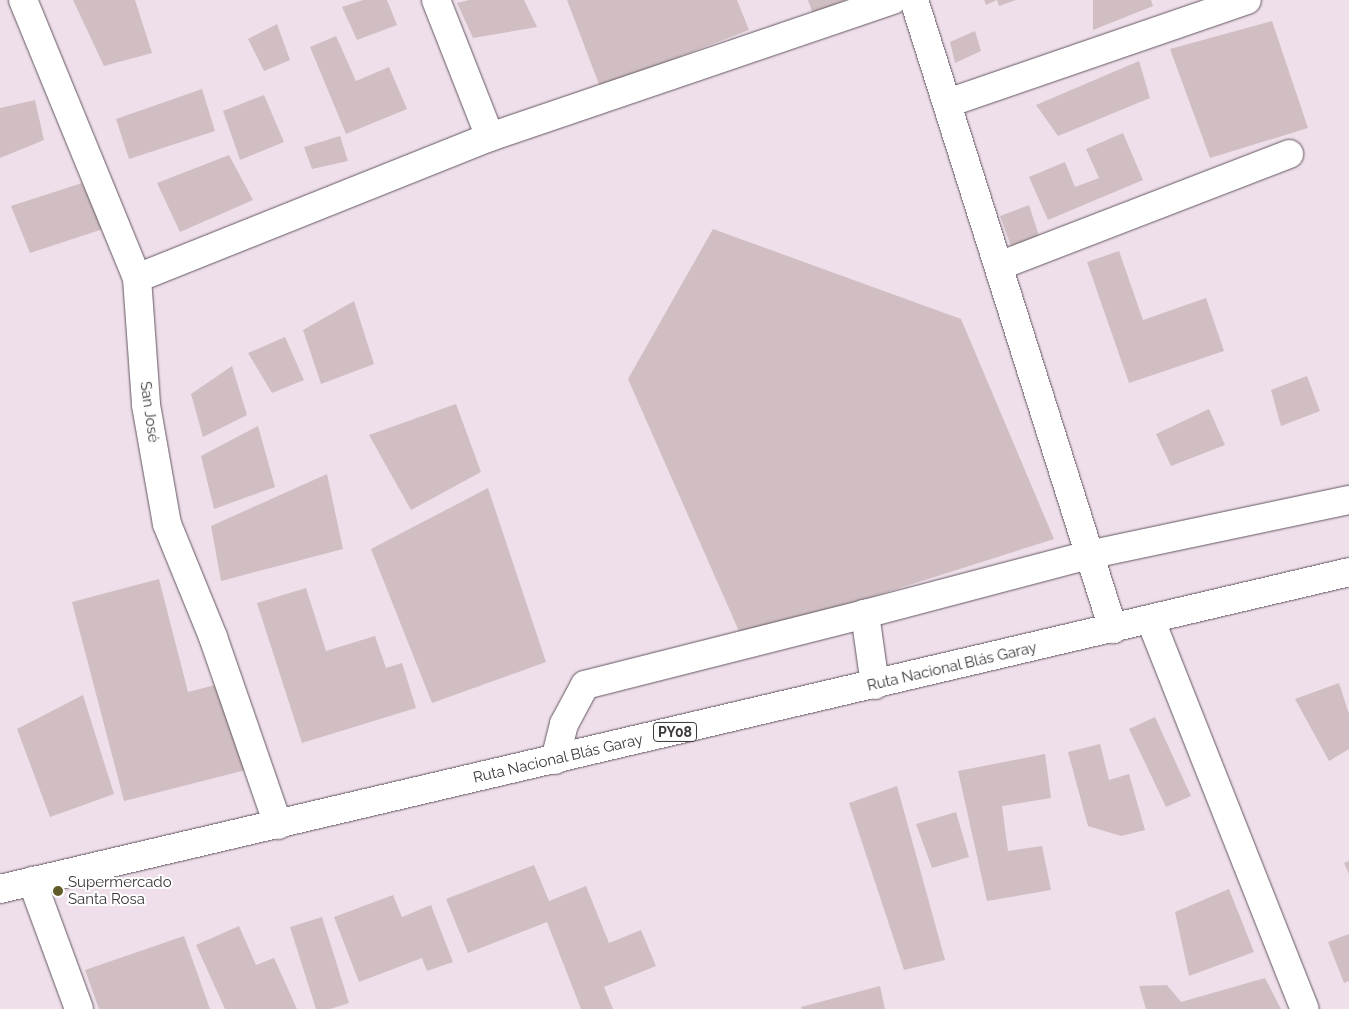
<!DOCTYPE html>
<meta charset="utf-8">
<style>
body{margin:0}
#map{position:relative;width:1349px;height:1009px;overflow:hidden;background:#eedfea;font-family:Raleway,sans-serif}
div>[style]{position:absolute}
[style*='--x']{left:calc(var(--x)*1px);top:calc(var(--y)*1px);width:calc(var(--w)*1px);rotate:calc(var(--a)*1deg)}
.building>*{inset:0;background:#d0bec2}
.roads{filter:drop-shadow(0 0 1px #645761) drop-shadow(0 0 1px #645761)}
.minor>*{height:28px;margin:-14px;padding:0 14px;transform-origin:14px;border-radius:14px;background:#fff}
.trunk>*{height:28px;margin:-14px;padding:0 14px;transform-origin:14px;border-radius:14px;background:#fff}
.dots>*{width:14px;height:14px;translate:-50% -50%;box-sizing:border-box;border:2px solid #fff;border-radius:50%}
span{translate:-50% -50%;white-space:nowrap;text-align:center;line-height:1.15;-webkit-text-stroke:4px #fff;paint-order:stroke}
.shield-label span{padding:1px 4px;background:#fff;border:1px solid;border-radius:4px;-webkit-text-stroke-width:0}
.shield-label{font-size:14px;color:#3d383c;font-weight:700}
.street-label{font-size:15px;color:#3d383c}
.poi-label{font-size:15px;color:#3d383c}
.left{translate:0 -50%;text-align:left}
</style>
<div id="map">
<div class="building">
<i style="clip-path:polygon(73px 0,135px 0,152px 53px,104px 66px)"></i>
<i style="clip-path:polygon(363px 0,387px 0,397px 25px,357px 40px,342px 7px)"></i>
<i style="clip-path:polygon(469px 0,524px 0,537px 27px,473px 38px,457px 3px)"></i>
<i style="clip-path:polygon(567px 0,737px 0,749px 30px,600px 87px)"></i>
<i style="clip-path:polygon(808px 0,846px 0,813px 14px)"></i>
<i style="clip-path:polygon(984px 0,1016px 0,999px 6px,997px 0,986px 5px)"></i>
<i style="clip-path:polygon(1093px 0,1151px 0,1153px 6px,1093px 30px)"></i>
<i style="clip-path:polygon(1272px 21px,1308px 128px,1210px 158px,1170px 49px)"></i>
<i style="clip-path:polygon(277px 24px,290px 60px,264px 71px,248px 39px)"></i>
<i style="clip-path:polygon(975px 31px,981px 51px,955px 63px,950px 42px)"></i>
<i style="clip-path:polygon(336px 36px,356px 81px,389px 67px,407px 109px,346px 134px,310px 47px)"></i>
<i style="clip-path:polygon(1139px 61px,1150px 98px,1058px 136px,1036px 105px)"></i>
<i style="clip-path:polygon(202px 89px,215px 131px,129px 159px,116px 119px)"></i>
<i style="clip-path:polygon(264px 95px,284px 142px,240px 160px,223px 111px)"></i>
<i style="clip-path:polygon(35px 100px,44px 140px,0 158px,0 108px)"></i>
<i style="clip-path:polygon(1123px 133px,1143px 180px,1048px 220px,1029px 177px,1065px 162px,1075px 187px,1099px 178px,1086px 149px)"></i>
<i style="clip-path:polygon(340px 136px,348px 161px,312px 169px,304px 147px)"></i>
<i style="clip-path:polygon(229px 155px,253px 200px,180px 232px,157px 183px)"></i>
<i style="clip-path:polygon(82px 183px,103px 229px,30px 253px,11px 206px)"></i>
<i style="clip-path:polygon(1029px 205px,1040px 239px,1012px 249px,1000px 216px)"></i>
<i style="clip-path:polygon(713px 229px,961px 319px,1054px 539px,742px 638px,628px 379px)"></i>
<i style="clip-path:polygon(1119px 251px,1143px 320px,1206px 298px,1224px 351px,1129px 383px,1087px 262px)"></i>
<i style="clip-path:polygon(354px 301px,374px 364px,321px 384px,303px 330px)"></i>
<i style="clip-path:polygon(285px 337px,304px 380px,272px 393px,248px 353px)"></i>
<i style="clip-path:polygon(232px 366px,247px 415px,203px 437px,191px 394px)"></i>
<i style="clip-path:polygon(1307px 376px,1320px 411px,1281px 426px,1271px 390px)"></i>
<i style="clip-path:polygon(456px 404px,481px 472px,411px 510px,369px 435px)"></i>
<i style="clip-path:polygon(1209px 409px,1225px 445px,1171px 466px,1156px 434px)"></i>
<i style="clip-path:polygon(258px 426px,275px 487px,214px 509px,201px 456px)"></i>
<i style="clip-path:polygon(327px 474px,343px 549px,221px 581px,211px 526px)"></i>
<i style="clip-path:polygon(488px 488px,546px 662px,432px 703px,371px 549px)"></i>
<i style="clip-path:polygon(159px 579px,188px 692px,223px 683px,246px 770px,124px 801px,72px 602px)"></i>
<i style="clip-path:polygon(306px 588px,326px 651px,375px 636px,386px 668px,402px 663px,416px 708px,302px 743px,257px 603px)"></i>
<i style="clip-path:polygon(1339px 683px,1349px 714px,1349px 749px,1329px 761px,1295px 699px)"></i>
<i style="clip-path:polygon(83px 695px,114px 794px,50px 817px,17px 729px)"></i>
<i style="clip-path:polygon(1155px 717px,1191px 796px,1166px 807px,1129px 729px)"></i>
<i style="clip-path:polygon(1100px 744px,1109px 780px,1129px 774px,1145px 830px,1121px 836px,1088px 826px,1068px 752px)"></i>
<i style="clip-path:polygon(1045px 754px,1051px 798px,1002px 806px,1008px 851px,1042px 846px,1051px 890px,987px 901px,958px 771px)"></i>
<i style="clip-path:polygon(897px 786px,945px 960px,904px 970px,849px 803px)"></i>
<i style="clip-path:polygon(956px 812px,969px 857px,932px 868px,916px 824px)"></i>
<i style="clip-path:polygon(1349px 861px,1349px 874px,1344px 863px)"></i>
<i style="clip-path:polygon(534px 865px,549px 901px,586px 886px,609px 943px,641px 930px,656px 966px,604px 987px,613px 1009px,581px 1009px,547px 922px,468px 953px,446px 899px)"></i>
<i style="clip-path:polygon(1229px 889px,1254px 952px,1189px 976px,1175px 912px)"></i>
<i style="clip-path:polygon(393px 895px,402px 917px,431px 905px,453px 962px,427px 971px,422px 958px,359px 982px,334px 917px)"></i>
<i style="clip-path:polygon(322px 917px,349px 1003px,330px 1009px,316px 1009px,290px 927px)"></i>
<i style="clip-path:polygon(239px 926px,256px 965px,274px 958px,297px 1009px,225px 1009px,196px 945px)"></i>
<i style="clip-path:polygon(1349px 934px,1349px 981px,1344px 983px,1328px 942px)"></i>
<i style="clip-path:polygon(184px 936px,210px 1009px,99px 1009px,85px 970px)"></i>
<i style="clip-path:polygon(1265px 978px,1281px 1009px,1146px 1009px,1139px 986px,1167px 985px,1181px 1002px)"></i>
<i style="clip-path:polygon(880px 986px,885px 1009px,802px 1009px,801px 1007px)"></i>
</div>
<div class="roads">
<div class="minor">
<i style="--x:23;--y:0;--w:300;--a:67.7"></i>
<i style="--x:137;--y:278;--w:127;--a:85.9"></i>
<i style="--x:146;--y:405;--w:121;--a:80"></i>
<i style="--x:167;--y:524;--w:122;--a:67.8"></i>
<i style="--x:213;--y:637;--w:199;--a:70.9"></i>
<i style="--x:436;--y:0;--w:147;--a:68.5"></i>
<i style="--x:914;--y:0;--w:660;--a:72.44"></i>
<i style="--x:948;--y:103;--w:316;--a:-19"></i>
<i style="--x:999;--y:266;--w:311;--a:-21.1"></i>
<i style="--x:137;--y:278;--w:380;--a:-21.8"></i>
<i style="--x:490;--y:137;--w:426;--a:-18.8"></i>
<i style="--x:1151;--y:621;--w:417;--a:68.4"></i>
<i style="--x:875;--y:685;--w:72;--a:-98"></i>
<i style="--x:865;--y:614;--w:231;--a:-14.8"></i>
<i style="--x:1088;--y:555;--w:267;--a:-11.9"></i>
<i style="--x:555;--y:760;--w:37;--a:-76"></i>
<i style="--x:564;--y:724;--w:44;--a:-61.7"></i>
<i style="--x:585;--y:685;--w:289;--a:-14.2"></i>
<i style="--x:32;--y:881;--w:136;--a:69.8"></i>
</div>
<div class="trunk">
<i style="--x:0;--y:889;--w:1386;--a:-13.22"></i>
</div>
</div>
<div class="dots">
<i style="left:58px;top:891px;background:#615c28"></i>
</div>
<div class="shield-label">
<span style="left:675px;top:732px">PY08</span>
</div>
<div class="street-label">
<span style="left:149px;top:412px;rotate:82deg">San José</span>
<span style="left:952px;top:667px;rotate:-13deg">Ruta Nacional Blás Garay</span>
<span style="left:558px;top:759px;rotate:-13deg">Ruta Nacional Blás Garay</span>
</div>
<div class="poi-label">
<span class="left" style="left:68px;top:891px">Supermercado<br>Santa Rosa</span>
</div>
</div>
